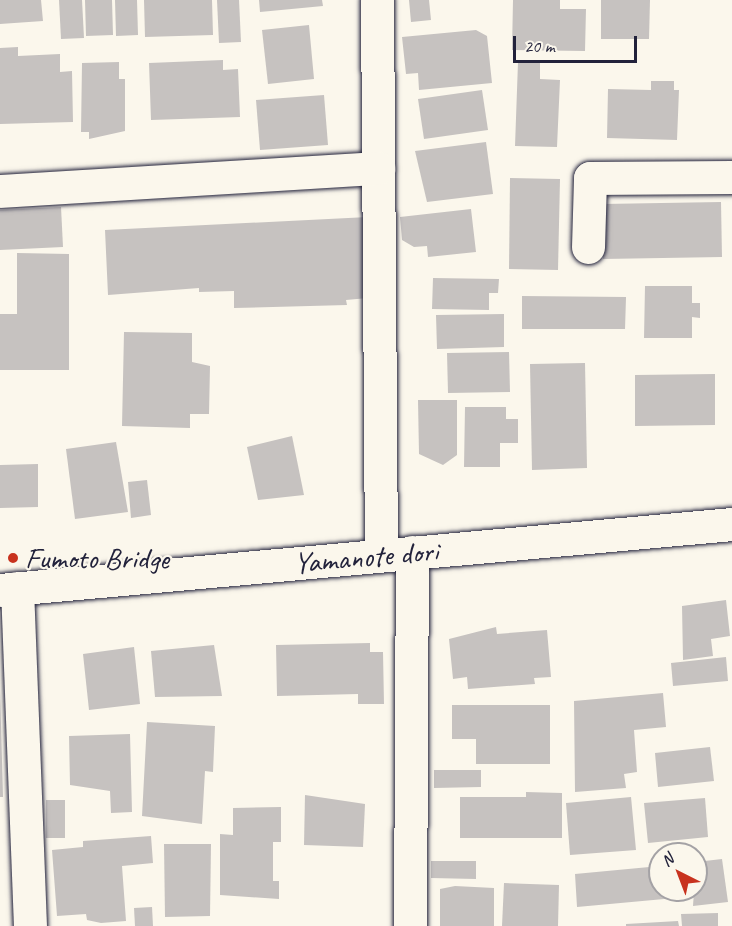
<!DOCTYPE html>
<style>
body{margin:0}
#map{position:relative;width:732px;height:926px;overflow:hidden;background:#fbf7ec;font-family:Caveat,sans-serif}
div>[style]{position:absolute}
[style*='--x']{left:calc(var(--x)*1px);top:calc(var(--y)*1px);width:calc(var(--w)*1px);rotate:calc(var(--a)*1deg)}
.building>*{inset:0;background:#c6c2c0}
.roads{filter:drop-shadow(0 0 2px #22223b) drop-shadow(0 0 2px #22223b)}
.minor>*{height:33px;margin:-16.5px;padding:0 16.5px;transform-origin:16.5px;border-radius:16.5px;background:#fbf7ec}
.major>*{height:33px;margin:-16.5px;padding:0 16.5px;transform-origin:16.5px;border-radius:16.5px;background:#fbf7ec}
.dots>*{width:16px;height:16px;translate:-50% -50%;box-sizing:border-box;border:3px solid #fbf7ec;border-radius:50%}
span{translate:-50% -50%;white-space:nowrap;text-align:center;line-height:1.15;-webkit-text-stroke:4.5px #fbf7ec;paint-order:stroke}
.street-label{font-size:30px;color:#22223b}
.poi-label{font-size:30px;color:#22223b}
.left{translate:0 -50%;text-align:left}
.north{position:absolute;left:648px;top:842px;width:60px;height:60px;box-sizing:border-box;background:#fbf7ec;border:2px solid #a4a2a5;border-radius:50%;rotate:318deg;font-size:16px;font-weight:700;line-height:24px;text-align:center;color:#22223b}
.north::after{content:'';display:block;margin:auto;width:21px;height:27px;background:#c8321e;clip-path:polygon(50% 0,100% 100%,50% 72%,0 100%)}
.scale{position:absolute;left:513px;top:36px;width:124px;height:27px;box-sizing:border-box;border:3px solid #22223b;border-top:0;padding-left:8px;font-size:18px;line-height:21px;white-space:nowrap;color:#22223b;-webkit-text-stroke:4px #fbf7ec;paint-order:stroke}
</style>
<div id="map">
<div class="building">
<i style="clip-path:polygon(0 0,41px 0,43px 21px,0 24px)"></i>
<i style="clip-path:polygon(59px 0,82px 0,84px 38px,61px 39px)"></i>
<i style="clip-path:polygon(85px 0,112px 0,113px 35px,86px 36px)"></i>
<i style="clip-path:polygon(115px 0,137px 0,138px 35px,116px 36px)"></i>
<i style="clip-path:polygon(144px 0,212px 0,213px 35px,145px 37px)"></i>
<i style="clip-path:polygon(217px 0,239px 0,241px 42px,219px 43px)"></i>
<i style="clip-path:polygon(259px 0,322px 0,323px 6px,260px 12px)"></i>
<i style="clip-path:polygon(409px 0,429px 0,431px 20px,411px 22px)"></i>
<i style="clip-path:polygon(513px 0,560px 0,560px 9px,586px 9px,585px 51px,512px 50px)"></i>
<i style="clip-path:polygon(601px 0,650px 0,649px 39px,601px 39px)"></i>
<i style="clip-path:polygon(309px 25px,314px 79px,268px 84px,262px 30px)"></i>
<i style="clip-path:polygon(476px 30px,487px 36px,492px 83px,419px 90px,418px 73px,406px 74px,402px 37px)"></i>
<i style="clip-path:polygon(18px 47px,18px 56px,60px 54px,60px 72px,72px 71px,73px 122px,0 124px,0 48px)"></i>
<i style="clip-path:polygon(223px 60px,223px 70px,238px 69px,240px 117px,151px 120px,149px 63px)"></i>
<i style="clip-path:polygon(119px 62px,119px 79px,125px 79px,125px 131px,89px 139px,89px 132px,81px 132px,82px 63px)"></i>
<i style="clip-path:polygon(518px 62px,540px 62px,540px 79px,560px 80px,557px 147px,515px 146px)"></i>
<i style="clip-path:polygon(651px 81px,674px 81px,674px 90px,679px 90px,677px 140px,607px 138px,608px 89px,651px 90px)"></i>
<i style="clip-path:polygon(482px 90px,488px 130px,424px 139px,418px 99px)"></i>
<i style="clip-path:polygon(324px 95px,328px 145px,260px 150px,256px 100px)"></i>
<i style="clip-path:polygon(486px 142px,493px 194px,427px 202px,415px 151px)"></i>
<i style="clip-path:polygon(510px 178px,560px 179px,558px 270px,509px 269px)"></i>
<i style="clip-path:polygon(721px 202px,722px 257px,603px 259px,602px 204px)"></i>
<i style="clip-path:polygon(61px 207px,63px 247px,0 250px,0 210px)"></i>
<i style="clip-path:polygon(471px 209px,476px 252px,428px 257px,427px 246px,414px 247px,402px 240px,400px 217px)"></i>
<i style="clip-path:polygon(368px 217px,368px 298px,346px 300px,347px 305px,234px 308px,234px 291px,199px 292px,199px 288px,108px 295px,105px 230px)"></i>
<i style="clip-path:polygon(17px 253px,69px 254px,69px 370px,0 370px,0 314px,17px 314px)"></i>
<i style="clip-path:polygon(433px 278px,499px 279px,498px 293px,489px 293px,489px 310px,432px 309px)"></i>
<i style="clip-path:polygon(645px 286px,692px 286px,692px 303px,700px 303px,700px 318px,692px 317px,692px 338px,644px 338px)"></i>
<i style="clip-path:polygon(522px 296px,626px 297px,625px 329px,522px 329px)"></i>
<i style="clip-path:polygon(504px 314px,504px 347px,437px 349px,436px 315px)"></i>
<i style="clip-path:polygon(124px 332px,192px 333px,192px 362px,210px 366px,209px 414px,190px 414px,190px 428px,122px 426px)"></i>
<i style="clip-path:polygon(509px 352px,510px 392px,448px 393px,447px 353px)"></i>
<i style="clip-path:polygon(585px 363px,587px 468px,532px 470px,530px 364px)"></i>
<i style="clip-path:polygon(715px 374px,715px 425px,635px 426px,635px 375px)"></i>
<i style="clip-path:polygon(418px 400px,457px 400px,457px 455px,443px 465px,419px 454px)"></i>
<i style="clip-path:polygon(465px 407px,506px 407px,506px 419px,518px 419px,518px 443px,500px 443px,500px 467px,464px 467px)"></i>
<i style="clip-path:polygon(292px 436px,304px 495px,258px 500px,247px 447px)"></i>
<i style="clip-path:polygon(116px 442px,128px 512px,75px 519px,66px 449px)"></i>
<i style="clip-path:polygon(38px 464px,38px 507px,0 508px,0 465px)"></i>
<i style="clip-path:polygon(147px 480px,151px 515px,131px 518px,128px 482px)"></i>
<i style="clip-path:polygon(726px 600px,730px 636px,711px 639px,713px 656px,683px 660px,682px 606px)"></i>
<i style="clip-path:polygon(496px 627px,497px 634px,547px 630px,551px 677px,534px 678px,535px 684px,468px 689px,467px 677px,453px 679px,449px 639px)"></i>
<i style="clip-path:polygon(370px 643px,370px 652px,383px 652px,384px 704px,358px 704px,358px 694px,277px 696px,276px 645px)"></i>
<i style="clip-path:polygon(214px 645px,222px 696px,155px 697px,151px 651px)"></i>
<i style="clip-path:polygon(134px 647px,140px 704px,89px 710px,83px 654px)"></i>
<i style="clip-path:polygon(726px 657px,728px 681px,673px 686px,671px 663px)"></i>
<i style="clip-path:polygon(0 689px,3px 797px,0 797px)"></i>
<i style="clip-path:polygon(663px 693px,666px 727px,634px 730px,637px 772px,624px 774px,626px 788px,575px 792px,574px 701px)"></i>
<i style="clip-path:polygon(452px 705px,550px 705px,550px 764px,476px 764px,476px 739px,452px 739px)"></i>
<i style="clip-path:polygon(147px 722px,215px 726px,213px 772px,205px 771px,202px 824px,142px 816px)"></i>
<i style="clip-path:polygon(130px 734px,132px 812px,111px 813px,110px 791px,70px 785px,69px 736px)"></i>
<i style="clip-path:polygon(710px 747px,714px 781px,658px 787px,655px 753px)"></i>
<i style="clip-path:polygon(434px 770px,481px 770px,481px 787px,434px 788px)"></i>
<i style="clip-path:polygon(526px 792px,562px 793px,562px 838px,460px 838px,460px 797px,526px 797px)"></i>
<i style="clip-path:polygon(305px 795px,365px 804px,363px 847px,304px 845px)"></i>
<i style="clip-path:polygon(631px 797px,636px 850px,570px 855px,566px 803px)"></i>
<i style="clip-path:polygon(705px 798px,708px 837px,648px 843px,644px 803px)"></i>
<i style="clip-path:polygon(46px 800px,65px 800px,65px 838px,46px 838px)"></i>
<i style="clip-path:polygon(281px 807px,281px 842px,273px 842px,273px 881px,279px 881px,279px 899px,220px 895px,220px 834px,233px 835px,233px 808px)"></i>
<i style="clip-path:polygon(151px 836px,153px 863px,122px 866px,126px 921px,101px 923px,87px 920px,86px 914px,57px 916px,52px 850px,83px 847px,83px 841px)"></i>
<i style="clip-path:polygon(164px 844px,211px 844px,210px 916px,165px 917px)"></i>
<i style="clip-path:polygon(722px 859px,728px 902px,693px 906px,696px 862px)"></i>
<i style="clip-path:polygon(431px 861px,476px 861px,476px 879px,431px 878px)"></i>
<i style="clip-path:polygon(660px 866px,660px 890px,674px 890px,675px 898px,577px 907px,575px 874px)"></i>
<i style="clip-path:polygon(504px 883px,559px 885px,558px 926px,502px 926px)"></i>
<i style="clip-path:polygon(455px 886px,494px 888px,494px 926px,440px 926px,440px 889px)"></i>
<i style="clip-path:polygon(152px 907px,153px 926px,135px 926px,134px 908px)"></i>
<i style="clip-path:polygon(718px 913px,718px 926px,682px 926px,681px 914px)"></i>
<i style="clip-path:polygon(678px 921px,679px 926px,626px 926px,626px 924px)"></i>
</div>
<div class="roads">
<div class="minor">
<i style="--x:377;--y:0;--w:555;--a:89.59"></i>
<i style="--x:0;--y:191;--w:379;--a:-3.5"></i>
<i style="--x:588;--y:247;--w:69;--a:-88.3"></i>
<i style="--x:590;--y:178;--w:142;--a:-0.4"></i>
<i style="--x:17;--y:588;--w:338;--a:87.8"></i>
<i style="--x:410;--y:926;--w:374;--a:-89.7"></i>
</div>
<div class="major">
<i style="--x:0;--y:590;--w:735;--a:-5.15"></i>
</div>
</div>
<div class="dots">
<i style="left:13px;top:558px;background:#c8321e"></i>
</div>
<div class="street-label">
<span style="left:366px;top:557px;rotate:-5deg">Yamanote dori</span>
</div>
<div class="poi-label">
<span class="left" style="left:25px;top:558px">Fumoto Bridge</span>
</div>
<div class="north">N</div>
<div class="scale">20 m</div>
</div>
